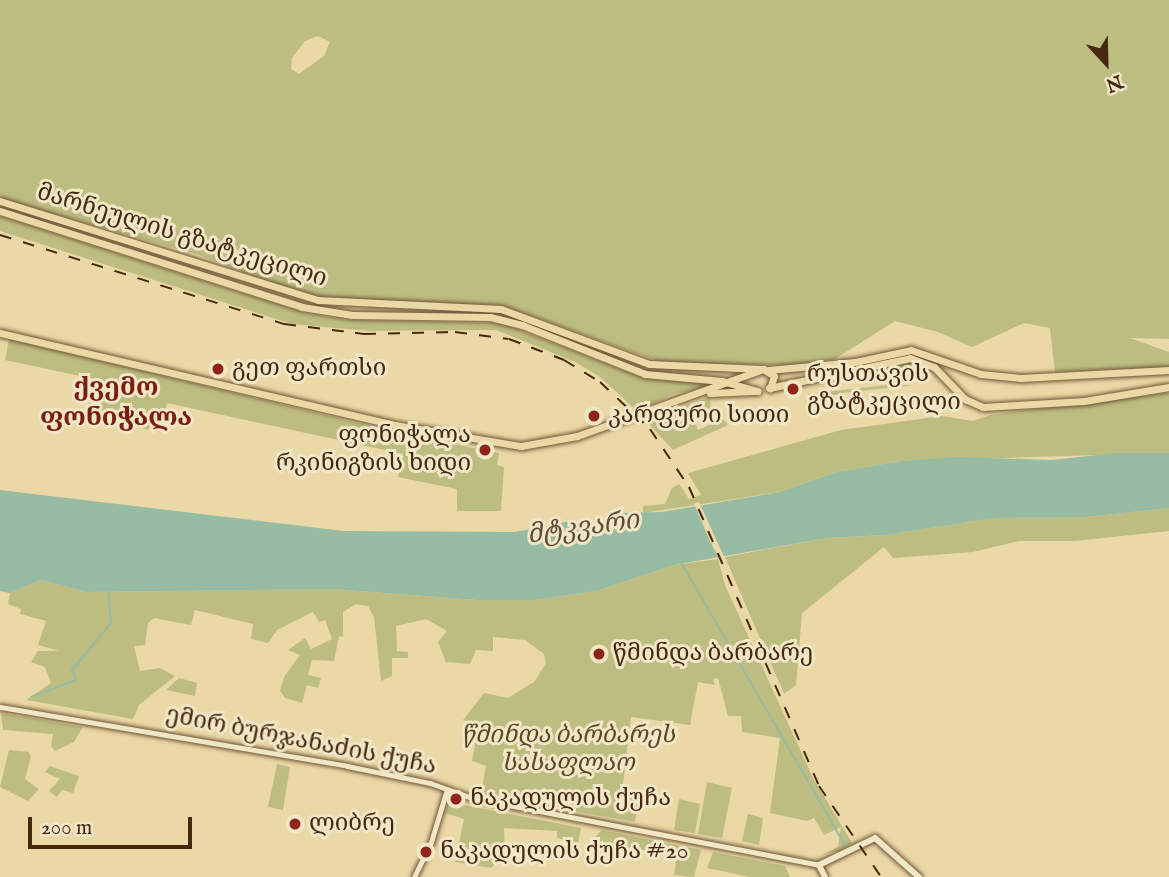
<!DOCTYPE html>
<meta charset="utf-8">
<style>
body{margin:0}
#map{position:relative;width:1169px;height:877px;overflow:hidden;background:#ead8a6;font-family:"IM FELL English","Noto Serif Georgian",serif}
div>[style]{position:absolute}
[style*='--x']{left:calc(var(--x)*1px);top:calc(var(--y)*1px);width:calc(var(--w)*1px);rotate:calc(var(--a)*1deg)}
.green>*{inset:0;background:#bdbd82}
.water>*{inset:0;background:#98bba3}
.pier>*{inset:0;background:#ead8a6}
.stream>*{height:2px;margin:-1px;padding:0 1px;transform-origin:1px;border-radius:1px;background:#98bba3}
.roads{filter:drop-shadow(0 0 2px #6e5435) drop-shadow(0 0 2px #6e5435)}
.tertiary>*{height:5px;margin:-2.5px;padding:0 2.5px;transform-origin:2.5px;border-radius:2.5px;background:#f1e6c5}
.secondary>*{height:6px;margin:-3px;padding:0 3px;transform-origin:3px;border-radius:3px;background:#f1e6c5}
.trunk>*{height:7px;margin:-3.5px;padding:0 3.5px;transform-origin:3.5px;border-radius:3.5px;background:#ead8a6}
.rail>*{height:2px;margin-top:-1px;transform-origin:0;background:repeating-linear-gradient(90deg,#45280f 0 12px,transparent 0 24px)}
.dots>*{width:19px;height:19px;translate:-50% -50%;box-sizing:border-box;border:4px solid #f1e6c5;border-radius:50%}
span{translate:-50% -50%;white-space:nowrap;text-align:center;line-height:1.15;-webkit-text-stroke:6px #f1e6c5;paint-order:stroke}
.street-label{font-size:24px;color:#45280f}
.poi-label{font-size:24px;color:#45280f}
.left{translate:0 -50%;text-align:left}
.right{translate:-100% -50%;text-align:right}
.park-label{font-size:24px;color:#5d4626;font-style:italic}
.neighbourhood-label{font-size:26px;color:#7a1f14;font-weight:700}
.water-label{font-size:26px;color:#5a4d34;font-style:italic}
.north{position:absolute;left:1071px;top:28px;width:70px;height:70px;-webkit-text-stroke:5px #f1e6c5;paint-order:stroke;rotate:158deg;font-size:19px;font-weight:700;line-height:28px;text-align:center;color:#45280f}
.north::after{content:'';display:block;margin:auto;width:24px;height:32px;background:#45280f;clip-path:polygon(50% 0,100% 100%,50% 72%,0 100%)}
.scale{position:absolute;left:28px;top:817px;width:164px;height:32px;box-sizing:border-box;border:4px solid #45280f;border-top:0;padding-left:9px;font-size:21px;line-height:24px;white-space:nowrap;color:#45280f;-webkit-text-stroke:5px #f1e6c5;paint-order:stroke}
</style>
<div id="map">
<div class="green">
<i style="clip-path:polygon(evenodd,0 0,1169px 0,1169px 339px,1130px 338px,1169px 352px,1169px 367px,1055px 372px,1050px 328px,1024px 323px,972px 347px,938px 332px,895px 321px,835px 359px,800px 365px,664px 363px,501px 305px,337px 301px,286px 289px,199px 255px,0 199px,0 0,318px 36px,330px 42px,324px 56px,299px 74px,291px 69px,292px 58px,305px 41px,318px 36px)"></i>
<i style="clip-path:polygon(0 216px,308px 314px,349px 320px,501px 323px,645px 379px,722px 384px,673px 394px,637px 411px,600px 377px,575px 362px,496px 330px,368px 331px,292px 324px,0 231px)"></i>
<i style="clip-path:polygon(9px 339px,411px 436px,499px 453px,497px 465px,504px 467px,501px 511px,457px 511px,457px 489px,398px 477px,403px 454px,167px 403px,160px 432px,86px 416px,94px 379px,5px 360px)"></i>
<i style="clip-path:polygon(909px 363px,921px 365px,929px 379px,896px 375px,815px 383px)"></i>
<i style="clip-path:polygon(887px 385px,915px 385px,842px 393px,809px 402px,808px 394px)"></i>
<i style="clip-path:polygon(1169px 393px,1169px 453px,901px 461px,836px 472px,780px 492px,643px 513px,643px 506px,665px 504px,672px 488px,679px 484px,689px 499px,701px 495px,688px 473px,841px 430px,942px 416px,973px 421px,990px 415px)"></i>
<i style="clip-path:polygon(710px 397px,711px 409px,691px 412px,698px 430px,723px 419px,728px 425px,673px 450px,645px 420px)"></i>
<i style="clip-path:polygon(1169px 508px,1169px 531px,1074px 541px,1019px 541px,973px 552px,893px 558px,884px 547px,802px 613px,796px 685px,784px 694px,725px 557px,827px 538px,886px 535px,994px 518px,1087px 517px)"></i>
<i style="clip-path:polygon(718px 559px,725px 585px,813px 778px,852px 843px,841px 850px,822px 855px,838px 847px,841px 827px,824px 835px,814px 818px,807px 821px,770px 813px,780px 738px,742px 732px,741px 716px,728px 716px,718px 678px,713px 679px,715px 685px,698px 682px,690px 725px,631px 717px,622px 793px,640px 796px,635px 822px,481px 794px,486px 766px,472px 761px,479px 724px,463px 720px,484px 693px,508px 698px,534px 682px,546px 663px,544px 654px,525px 640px,493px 637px,493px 651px,476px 650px,470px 664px,446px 662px,438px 642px,447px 631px,426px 619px,396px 626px,397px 651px,408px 652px,408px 658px,392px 658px,392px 676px,381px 681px,374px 617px,368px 606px,356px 604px,343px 612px,343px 637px,339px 636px,334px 661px,312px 660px,308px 675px,321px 678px,318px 688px,307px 685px,302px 703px,285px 698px,280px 691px,284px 677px,300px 655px,288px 650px,305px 638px,311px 649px,332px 639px,325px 620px,319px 622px,313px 612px,277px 630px,268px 643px,251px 639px,253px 624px,195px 610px,191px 625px,154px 618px,148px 623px,145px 645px,134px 646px,140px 671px,160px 668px,175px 676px,139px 705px,133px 719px,26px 700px,51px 683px,45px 667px,31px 662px,38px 651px,59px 651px,38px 645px,46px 621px,20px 614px,21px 609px,8px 604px,10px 593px,41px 580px,86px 592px,331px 589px,477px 600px,535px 600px,596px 591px,674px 565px)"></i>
<i style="clip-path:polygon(179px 678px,197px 683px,195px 696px,166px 690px)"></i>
<i style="clip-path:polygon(1px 713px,83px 727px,74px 742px,55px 751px,51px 746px,53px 734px,3px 730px)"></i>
<i style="clip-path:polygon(9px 750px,29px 752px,31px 757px,25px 779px,39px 789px,28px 801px,0 787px)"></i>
<i style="clip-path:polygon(277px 764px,290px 767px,283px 810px,268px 807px)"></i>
<i style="clip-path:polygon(50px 766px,79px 776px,73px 793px,62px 790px,57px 797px,49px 791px,60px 779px,45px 772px)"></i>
<i style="clip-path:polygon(707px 782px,732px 788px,722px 838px,698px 834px)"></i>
<i style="clip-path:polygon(679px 799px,700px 804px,695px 833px,674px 830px)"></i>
<i style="clip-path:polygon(448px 802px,581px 828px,578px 843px,557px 838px,557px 831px,504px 828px,505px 854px,491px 868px,455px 862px,464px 819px,445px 813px)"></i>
<i style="clip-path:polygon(748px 814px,763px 818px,759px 845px,742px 841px)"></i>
<i style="clip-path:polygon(602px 830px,701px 850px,694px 877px,674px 875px,676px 859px,671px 855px,591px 841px)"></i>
<i style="clip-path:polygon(713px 852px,785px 866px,790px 877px,750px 877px,707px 868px)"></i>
</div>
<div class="water">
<i style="clip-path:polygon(1117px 453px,1169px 453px,1169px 508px,1087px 517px,994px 518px,886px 535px,827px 538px,674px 565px,596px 591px,535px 600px,477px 600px,331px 589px,86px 592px,41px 580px,10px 593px,0 591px,0 490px,343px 531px,515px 532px,566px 522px,596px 524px,619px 513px,662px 512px,780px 492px,836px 472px,901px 461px,959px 457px,1051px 460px)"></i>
</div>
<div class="pier">
<i style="clip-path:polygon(699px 502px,726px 561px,721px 562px,709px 539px,694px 503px)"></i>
</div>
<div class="stream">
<i style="--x:682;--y:564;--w:325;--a:59.9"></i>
<i style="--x:31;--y:697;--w:48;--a:-20.7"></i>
<i style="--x:76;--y:680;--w:11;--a:-112"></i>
<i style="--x:72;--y:670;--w:61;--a:-50.3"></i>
<i style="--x:111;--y:623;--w:34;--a:-95"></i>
</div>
<div class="roads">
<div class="tertiary">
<i style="--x:0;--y:707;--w:352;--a:9.6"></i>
<i style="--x:347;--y:766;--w:85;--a:11.6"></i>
<i style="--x:430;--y:783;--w:45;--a:19.7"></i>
<i style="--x:472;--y:798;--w:353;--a:10.9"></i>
<i style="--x:414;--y:877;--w:39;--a:-64"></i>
<i style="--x:431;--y:842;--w:55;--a:-73.2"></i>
</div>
<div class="secondary">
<i style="--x:825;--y:877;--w:13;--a:-117"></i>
<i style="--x:819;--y:865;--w:62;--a:-25.7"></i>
<i style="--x:875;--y:838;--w:59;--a:41.6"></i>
</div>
<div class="trunk">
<i style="--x:0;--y:201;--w:333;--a:17.3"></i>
<i style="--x:318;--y:300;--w:183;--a:2.8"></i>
<i style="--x:501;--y:309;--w:158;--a:20.4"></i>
<i style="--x:649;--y:364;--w:113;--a:2.5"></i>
<i style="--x:0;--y:211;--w:317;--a:17.6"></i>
<i style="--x:302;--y:307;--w:51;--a:9.1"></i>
<i style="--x:352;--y:315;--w:138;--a:0.8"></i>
<i style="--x:490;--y:317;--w:33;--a:14"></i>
<i style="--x:522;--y:325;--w:132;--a:21.7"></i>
<i style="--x:645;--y:374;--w:77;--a:5.2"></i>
<i style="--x:722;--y:381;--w:37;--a:16"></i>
<i style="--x:0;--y:333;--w:406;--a:13.1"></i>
<i style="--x:395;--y:425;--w:128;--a:9.5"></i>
<i style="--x:521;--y:446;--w:57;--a:-10.1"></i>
<i style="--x:577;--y:436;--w:198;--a:-19.8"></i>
<i style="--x:763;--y:369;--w:13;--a:32"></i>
<i style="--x:774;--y:376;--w:13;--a:108"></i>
<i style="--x:768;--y:370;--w:87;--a:-5.3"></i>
<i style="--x:855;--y:362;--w:57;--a:-12.1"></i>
<i style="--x:911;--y:350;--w:74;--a:18.9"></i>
<i style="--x:981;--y:374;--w:40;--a:5.7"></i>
<i style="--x:1021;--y:378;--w:148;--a:-3.1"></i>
<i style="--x:769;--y:388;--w:144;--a:-12"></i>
<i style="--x:910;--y:358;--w:26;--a:21"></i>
<i style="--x:934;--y:367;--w:45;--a:45.9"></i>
<i style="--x:965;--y:399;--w:20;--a:24"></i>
<i style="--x:983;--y:407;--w:101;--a:-3.4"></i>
<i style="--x:1084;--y:401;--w:86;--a:-9.4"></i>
<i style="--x:710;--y:393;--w:44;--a:-2.6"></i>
</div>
</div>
<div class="rail">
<i style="--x:0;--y:235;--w:298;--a:17.4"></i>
<i style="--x:284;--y:324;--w:81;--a:7.1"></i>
<i style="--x:364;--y:334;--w:91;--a:-1.3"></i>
<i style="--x:455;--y:332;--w:54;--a:7.4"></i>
<i style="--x:509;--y:339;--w:59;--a:20.9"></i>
<i style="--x:564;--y:360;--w:42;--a:31.4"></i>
<i style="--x:600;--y:382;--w:69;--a:43.2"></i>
<i style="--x:650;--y:429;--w:70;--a:56.1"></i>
<i style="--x:689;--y:487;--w:326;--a:66.5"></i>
<i style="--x:819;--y:786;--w:110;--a:55.7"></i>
</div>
<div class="dots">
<i style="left:218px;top:369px;background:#8f2418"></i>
<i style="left:793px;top:389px;background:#8f2418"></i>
<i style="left:594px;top:416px;background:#8f2418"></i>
<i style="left:485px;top:450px;background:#8f2418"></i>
<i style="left:599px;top:654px;background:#8f2418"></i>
<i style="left:456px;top:799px;background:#8f2418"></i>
<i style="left:295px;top:824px;background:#8f2418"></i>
<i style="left:426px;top:852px;background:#8f2418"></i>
</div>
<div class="street-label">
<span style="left:182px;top:236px;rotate:17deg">მარნეულის გზატკეცილი</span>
<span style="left:301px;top:741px;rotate:11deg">ემირ ბურჯანაძის ქუჩა</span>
</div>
<div class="poi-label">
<span class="left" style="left:232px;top:369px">გეთ ფართსი</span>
<span class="left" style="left:807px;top:389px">რუსთავის<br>გზატკეცილი</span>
<span class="left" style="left:608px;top:416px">კარფური სითი</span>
<span class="right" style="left:471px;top:450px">ფონიჭალა<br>რკინიგზის ხიდი</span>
<span class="left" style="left:613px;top:654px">წმინდა ბარბარე</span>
<span class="left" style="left:470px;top:799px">ნაკადულის ქუჩა</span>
<span class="left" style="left:309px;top:824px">ლიბრე</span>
<span class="left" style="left:440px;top:852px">ნაკადულის ქუჩა #20</span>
</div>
<div class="park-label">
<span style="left:568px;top:750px">წმინდა ბარბარეს<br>სასაფლაო</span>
</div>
<div class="neighbourhood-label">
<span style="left:116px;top:403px">ქვემო<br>ფონიჭალა</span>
</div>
<div class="water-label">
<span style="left:583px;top:528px;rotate:-8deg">მტკვარი</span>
</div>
<div class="north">N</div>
<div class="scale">200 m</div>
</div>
